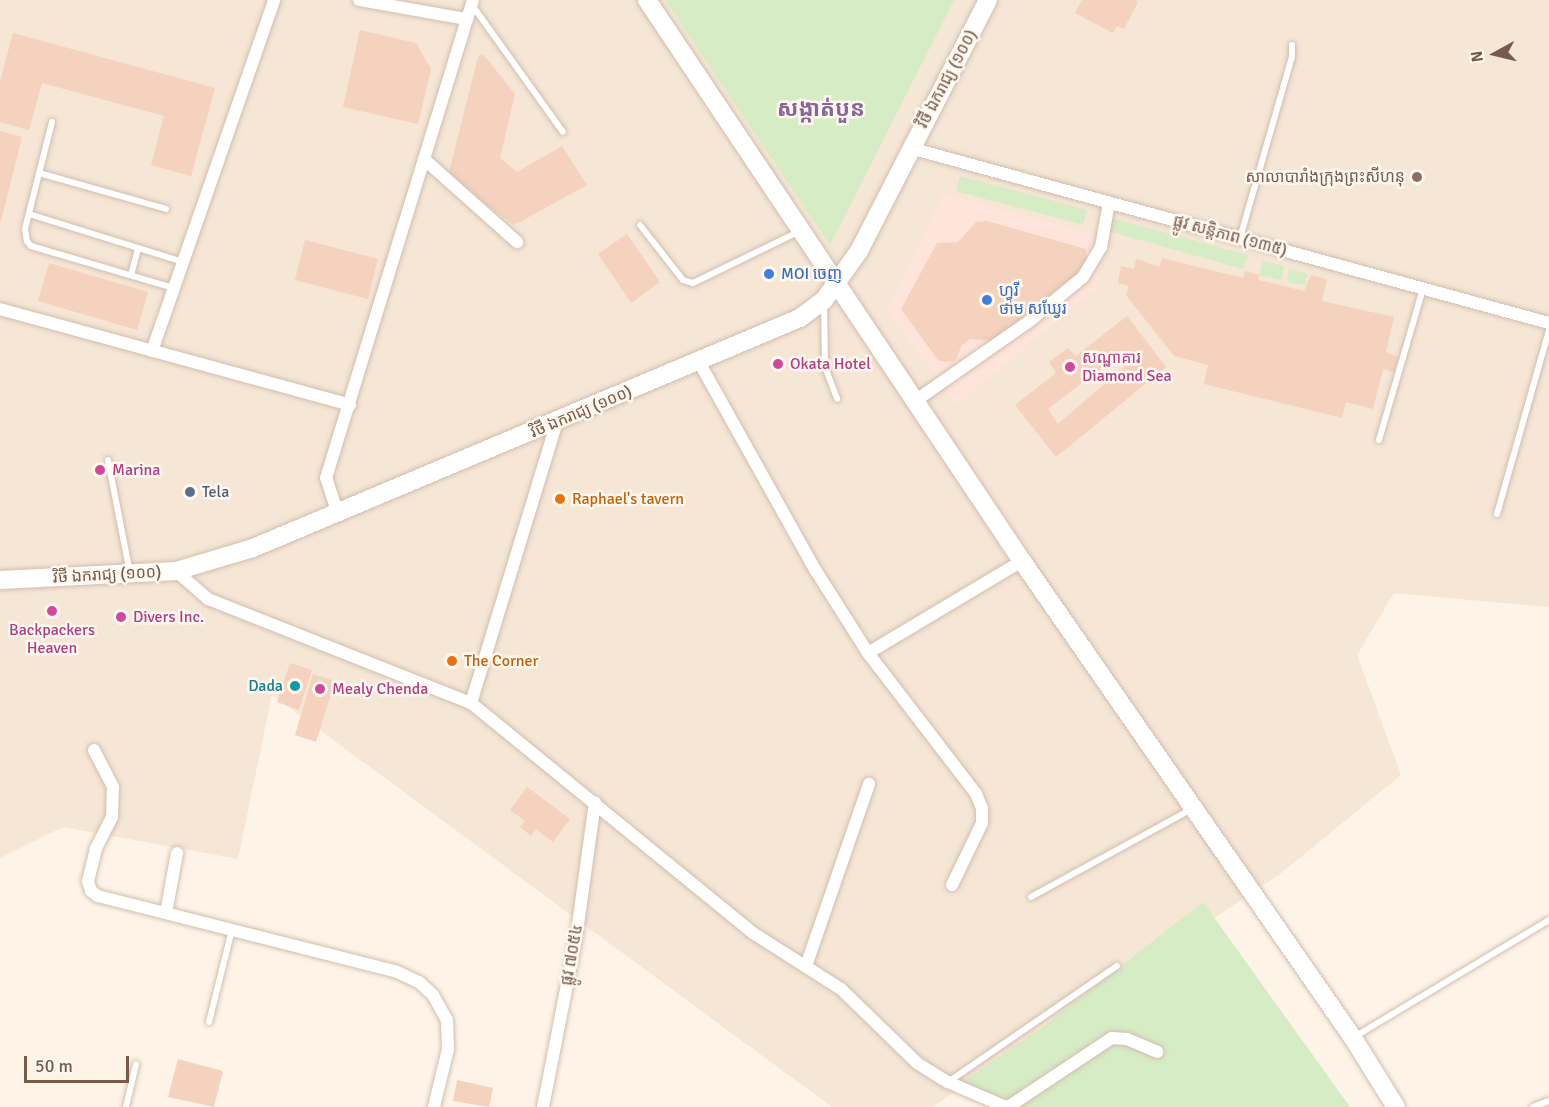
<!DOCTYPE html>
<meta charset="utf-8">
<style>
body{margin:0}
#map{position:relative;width:1549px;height:1107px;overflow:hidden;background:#fdf4e7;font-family:Signika,"Noto Sans Khmer",sans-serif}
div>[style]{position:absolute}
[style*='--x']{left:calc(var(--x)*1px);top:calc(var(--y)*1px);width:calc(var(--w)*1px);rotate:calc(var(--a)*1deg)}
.residential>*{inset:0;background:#f5e6d5}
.commercial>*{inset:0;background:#fee4da}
.green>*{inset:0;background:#d5ecc4}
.building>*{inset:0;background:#f4d2bd}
.roads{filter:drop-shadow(0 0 2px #d2beae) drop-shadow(0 0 2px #d2beae)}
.lane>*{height:6px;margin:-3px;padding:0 3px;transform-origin:3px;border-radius:3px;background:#fff}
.street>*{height:12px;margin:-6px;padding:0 6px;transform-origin:6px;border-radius:6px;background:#fff}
.secondary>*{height:18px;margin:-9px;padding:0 9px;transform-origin:9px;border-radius:9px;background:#fff}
.dots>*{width:16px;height:16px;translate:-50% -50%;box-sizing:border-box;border:3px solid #fff8ee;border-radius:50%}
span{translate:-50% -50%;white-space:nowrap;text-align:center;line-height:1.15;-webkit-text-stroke:5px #fff8ee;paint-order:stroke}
.street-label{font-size:16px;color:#785a4a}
.education-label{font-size:16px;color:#785e54}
.right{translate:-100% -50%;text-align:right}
.shop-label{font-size:16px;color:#366cbe}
.left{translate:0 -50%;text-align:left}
.hotel-label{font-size:16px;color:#b23c85}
.service-label{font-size:16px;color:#4e5e75}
.food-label{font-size:16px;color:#c56008}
.culture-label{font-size:16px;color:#0d838f}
.district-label{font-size:22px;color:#89659b;font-weight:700}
.north{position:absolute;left:1465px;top:24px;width:60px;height:60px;-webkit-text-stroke:4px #fff8ee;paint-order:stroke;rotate:262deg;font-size:16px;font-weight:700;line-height:24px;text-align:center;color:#785a4a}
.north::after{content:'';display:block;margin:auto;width:21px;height:27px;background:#785a4a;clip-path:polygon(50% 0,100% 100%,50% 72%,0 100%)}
.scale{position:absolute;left:24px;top:1056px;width:105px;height:27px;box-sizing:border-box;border:3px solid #785a4a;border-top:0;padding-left:8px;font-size:18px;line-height:21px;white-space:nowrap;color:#785a4a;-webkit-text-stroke:4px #fff8ee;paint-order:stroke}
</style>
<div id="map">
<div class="residential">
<i style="clip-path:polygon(0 0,1549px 0,1549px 607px,1394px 593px,1357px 655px,1401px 775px,1280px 874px,932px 1107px,832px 1107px,272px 695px,238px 859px,63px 827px,0 858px)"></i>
</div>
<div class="commercial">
<i style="clip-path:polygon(943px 193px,1107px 238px,1096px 289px,956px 405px,887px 311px)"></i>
</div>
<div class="green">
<i style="clip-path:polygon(665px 0,954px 0,830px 245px)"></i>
<i style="clip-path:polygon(960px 176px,1087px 210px,1083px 225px,956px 191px)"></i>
<i style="clip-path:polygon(1111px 218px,1248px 255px,1243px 269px,1108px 231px)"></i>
<i style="clip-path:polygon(1263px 261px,1284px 266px,1281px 280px,1259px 275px)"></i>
<i style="clip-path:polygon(1289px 269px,1308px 274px,1304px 285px,1287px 282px)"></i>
<i style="clip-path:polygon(1203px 902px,1350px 1107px,988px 1107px,955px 1087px,1043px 1027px)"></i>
</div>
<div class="building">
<i style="clip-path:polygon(1082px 0,1135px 0,1138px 2px,1124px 29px,1117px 26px,1113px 33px,1075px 13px)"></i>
<i style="clip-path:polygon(360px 30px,416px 43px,431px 69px,418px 124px,343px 107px)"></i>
<i style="clip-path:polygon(13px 33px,215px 88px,191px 176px,151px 165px,164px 116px,42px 83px,29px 130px,0 122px,0 81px)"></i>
<i style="clip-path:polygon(483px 54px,515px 94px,500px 158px,517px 172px,562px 146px,587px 185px,514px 225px,448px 176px,478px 57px)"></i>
<i style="clip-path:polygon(0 131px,22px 137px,1px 221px,0 221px)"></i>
<i style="clip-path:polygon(987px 221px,1086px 249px,1086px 261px,1077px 274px,996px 341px,970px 339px,962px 345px,955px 361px,945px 362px,938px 360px,901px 309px,937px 243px,958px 242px,976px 222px)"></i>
<i style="clip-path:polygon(627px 234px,660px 282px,631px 303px,598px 254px)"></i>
<i style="clip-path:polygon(305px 240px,378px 259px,368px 299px,295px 280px)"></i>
<i style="clip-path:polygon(1162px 258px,1243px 278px,1245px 271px,1259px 275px,1259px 280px,1304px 291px,1311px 275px,1327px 279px,1322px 301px,1394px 317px,1386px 352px,1398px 357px,1394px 372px,1383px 369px,1373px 409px,1346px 402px,1342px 418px,1204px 384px,1208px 365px,1174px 356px,1126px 295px,1129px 286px,1118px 283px,1121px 266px,1134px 269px,1136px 259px,1160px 267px)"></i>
<i style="clip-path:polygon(49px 263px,148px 292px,137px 330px,38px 301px)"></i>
<i style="clip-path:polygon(evenodd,1127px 316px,1166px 367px,1056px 457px,1015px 405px,1056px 373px,1049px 362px,1068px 348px,1076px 356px,1127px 316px,1122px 352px,1131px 361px,1058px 424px,1048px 409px,1122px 352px)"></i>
<i style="clip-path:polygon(290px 663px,312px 670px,299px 710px,277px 702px)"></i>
<i style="clip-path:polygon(313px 674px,335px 681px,316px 742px,295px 735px)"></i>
<i style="clip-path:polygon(527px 787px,570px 819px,553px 842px,536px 829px,531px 836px,520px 827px,525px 821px,510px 810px)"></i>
<i style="clip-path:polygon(178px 1059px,223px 1071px,214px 1107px,168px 1097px)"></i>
<i style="clip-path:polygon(457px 1080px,493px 1088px,489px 1107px,453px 1101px)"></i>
</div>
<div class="roads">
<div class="lane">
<i style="--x:472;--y:5;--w:156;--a:54.4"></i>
<i style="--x:52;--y:122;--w:110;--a:104.2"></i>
<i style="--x:25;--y:229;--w:12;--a:81"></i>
<i style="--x:27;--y:241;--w:6;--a:51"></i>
<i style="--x:31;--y:246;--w:149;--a:16.4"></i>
<i style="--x:39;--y:173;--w:132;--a:15.8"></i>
<i style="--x:29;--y:214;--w:161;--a:17.3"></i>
<i style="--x:640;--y:225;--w:70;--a:52"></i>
<i style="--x:683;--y:280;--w:10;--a:17"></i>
<i style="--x:693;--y:283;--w:117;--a:-25.9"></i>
<i style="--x:1240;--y:238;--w:188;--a:-74"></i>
<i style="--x:1292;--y:57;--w:12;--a:-90"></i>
<i style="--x:131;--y:275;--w:28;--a:-75"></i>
<i style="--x:824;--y:303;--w:64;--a:89.1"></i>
<i style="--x:825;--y:367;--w:34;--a:69"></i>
<i style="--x:1379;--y:440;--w:157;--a:-73.8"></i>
<i style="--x:108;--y:460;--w:115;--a:79"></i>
<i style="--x:1497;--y:514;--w:191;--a:-74.2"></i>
<i style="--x:1031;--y:897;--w:181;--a:-28.7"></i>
<i style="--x:209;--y:1022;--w:95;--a:-76"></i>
<i style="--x:1356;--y:1036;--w:225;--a:-31"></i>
<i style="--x:948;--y:1082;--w:205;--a:-34.5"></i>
<i style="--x:126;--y:1107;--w:44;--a:-76.9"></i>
<i style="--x:1533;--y:1107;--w:17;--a:-21"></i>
</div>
<div class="street">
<i style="--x:359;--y:0;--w:109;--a:10.1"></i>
<i style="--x:910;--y:148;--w:663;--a:15.32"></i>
<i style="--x:424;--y:159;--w:125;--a:41.7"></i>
<i style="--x:0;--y:309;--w:363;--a:15.3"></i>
<i style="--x:152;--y:351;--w:372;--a:-70.8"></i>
<i style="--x:699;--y:362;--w:240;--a:60.8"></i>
<i style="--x:816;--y:571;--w:97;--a:57.6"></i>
<i style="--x:868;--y:653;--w:178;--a:52.5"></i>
<i style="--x:976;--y:794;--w:15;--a:67"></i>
<i style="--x:982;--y:808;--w:15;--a:90"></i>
<i style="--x:982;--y:823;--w:69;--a:115.8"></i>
<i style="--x:915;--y:401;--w:136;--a:-34.9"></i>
<i style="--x:1027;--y:323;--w:72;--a:-39.4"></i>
<i style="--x:1083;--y:277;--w:35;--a:-59"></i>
<i style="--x:1101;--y:247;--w:45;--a:-79.7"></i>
<i style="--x:338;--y:514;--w:38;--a:-108"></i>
<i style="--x:326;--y:478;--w:500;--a:-72.91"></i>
<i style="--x:176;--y:571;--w:43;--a:41.2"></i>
<i style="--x:208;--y:599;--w:283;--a:21.6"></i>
<i style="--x:471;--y:703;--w:364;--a:39.2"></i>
<i style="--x:753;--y:933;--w:104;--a:32.5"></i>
<i style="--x:841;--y:989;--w:106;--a:44.2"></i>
<i style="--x:917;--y:1063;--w:36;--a:32"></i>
<i style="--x:948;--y:1082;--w:63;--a:23.3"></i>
<i style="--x:868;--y:653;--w:179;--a:-30.9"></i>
<i style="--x:471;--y:703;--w:294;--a:-73"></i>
<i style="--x:94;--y:750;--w:42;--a:62.8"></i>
<i style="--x:113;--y:787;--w:30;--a:92"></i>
<i style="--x:112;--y:817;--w:36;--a:117"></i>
<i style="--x:96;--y:849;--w:33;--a:104"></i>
<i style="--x:88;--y:881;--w:10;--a:73"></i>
<i style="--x:91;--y:891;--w:9;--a:36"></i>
<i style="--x:98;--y:896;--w:306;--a:14.2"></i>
<i style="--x:395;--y:971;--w:26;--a:25"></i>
<i style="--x:419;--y:982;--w:19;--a:43"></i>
<i style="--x:433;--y:995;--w:29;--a:61"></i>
<i style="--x:447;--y:1020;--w:29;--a:88"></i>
<i style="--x:448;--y:1049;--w:60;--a:103.6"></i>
<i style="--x:166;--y:913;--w:61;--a:-79.6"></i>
<i style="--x:806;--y:966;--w:193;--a:-70.9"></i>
<i style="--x:543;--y:1107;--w:171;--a:-78.9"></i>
<i style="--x:576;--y:939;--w:138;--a:-82.1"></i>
<i style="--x:1008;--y:1107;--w:125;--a:-33.6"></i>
<i style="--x:1112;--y:1038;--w:15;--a:4"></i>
<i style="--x:1127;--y:1039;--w:33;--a:23"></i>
</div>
<div class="secondary">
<i style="--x:647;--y:0;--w:675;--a:56.24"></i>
<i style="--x:1022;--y:561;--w:581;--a:55.24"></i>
<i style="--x:1353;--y:1038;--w:81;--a:58.1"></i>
<i style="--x:0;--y:580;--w:176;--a:-2.9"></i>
<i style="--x:176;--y:571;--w:80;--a:-16.6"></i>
<i style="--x:253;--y:548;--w:593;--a:-22.81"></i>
<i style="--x:800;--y:318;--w:30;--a:-37"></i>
<i style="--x:824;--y:300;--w:60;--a:-54.5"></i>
<i style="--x:859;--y:251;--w:282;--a:-62.8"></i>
</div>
</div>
<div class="dots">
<i style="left:1417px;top:177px;background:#8d6e63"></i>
<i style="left:769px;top:274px;background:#3f7fe0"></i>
<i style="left:987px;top:300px;background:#3f7fe0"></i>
<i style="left:778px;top:364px;background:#d1479c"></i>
<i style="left:1070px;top:367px;background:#d1479c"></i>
<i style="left:100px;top:470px;background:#d1479c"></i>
<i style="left:190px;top:492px;background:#5c6f8a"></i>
<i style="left:560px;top:499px;background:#e8710a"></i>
<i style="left:52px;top:611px;background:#d1479c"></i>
<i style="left:121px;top:617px;background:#d1479c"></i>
<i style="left:452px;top:661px;background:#e8710a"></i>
<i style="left:295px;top:686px;background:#0f9aa8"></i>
<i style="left:320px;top:689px;background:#d1479c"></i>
</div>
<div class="street-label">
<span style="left:947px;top:79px;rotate:-62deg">វិថី ឯករាជ្យ (១០០)</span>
<span style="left:1230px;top:236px;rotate:15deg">ផ្លូវ សន្តិភាព (១៣៥)</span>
<span style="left:581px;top:412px;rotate:-23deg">វិថី ឯករាជ្យ (១០០)</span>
<span style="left:107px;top:575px;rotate:-3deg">វិថី ឯករាជ្យ (១០០)</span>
<span style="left:572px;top:955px;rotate:-80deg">ផ្លូវ ៧០៥៤</span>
</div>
<div class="education-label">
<span class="right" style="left:1405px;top:177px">សាលាបារាំងក្រុងព្រះសីហនុ</span>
</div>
<div class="shop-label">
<span class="left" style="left:781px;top:274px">MOI ចេញ</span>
<span class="left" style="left:999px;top:300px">ហ្វូរី<br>ថាម សឃ្វែរ</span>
</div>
<div class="hotel-label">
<span class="left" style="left:1082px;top:367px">សណ្ឋាគារ<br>Diamond Sea</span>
<span class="left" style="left:790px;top:364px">Okata Hotel</span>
<span class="left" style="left:112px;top:470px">Marina</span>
<span class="left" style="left:133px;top:617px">Divers Inc.</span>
<span style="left:52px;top:639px">Backpackers<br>Heaven</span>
<span class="left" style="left:332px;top:689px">Mealy Chenda</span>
</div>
<div class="service-label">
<span class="left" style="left:202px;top:492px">Tela</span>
</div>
<div class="food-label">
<span class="left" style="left:572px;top:499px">Raphael's tavern</span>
<span class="left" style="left:464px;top:661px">The Corner</span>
</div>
<div class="culture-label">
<span class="right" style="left:283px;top:686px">Dada</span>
</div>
<div class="district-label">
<span style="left:821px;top:109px">សង្កាត់បួន</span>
</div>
<div class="north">N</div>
<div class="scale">50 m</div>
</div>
